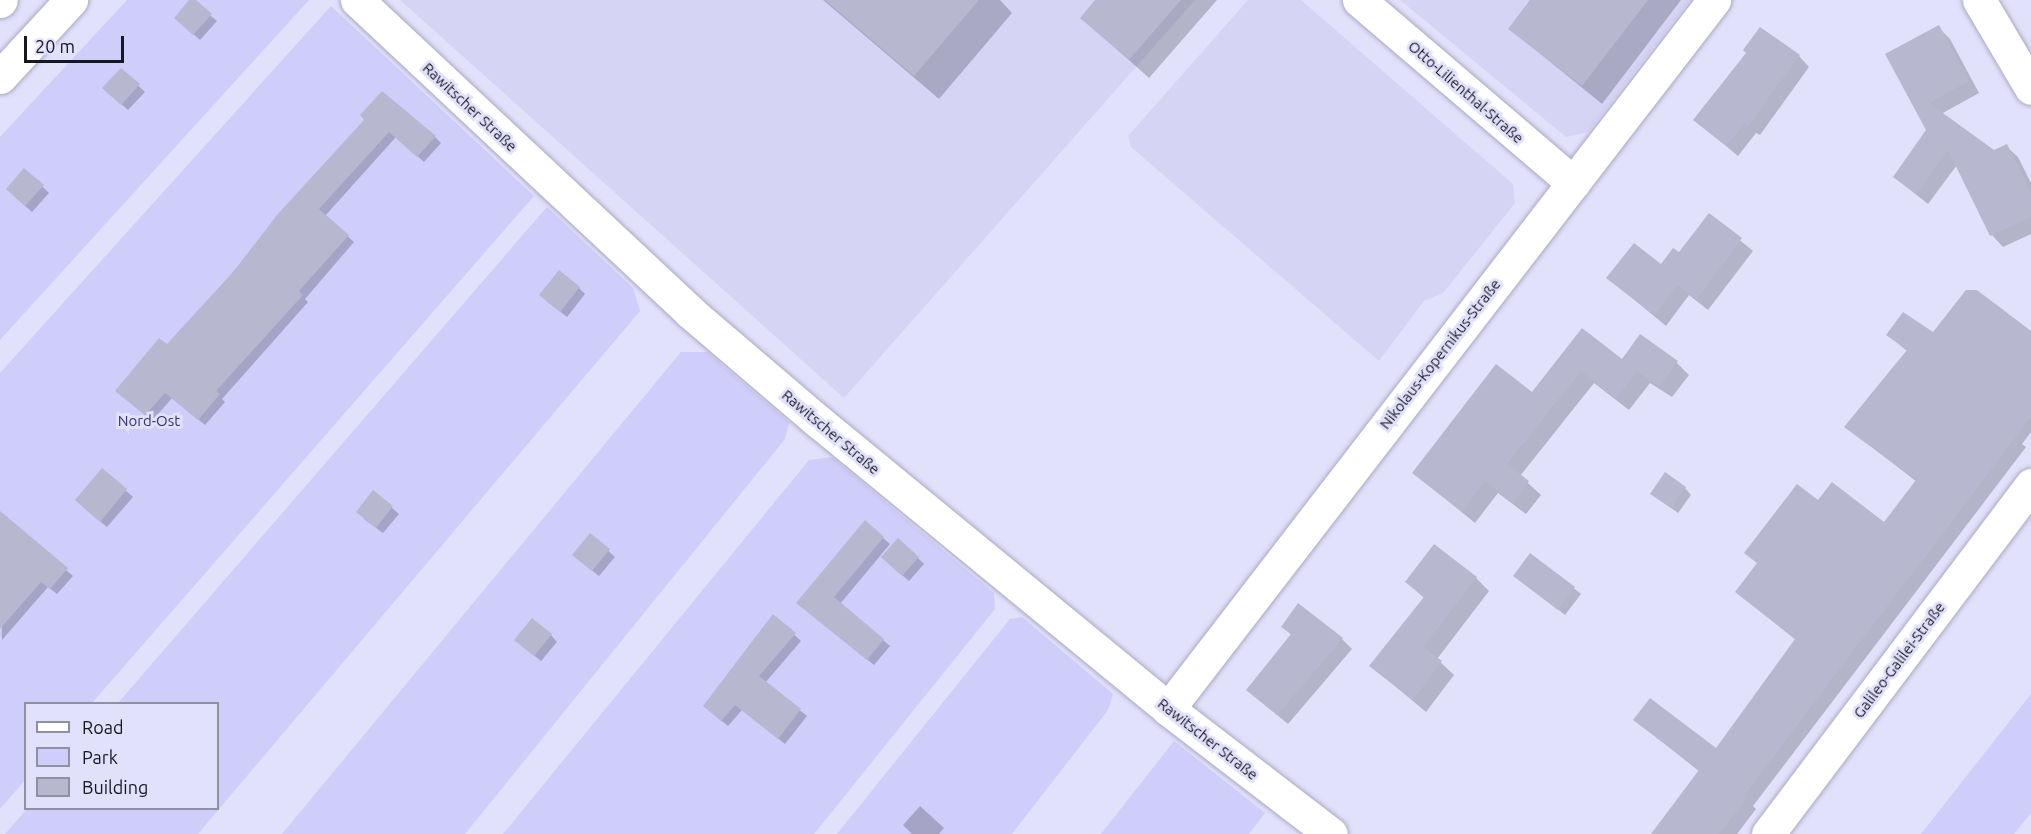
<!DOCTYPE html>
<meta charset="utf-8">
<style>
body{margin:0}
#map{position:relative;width:2031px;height:834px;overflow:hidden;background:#e1e1fb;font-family:Ubuntu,sans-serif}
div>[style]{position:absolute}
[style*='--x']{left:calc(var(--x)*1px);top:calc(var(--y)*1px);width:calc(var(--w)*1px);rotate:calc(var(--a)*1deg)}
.built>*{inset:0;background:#d5d4f5}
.green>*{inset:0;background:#cfcdf9}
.shadow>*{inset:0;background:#0003}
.building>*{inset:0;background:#b7b7d0}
.roads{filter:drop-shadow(0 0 2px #aaa9c2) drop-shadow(0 0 2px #aaa9c2)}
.minor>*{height:33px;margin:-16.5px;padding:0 16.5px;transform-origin:16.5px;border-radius:16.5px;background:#fff}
span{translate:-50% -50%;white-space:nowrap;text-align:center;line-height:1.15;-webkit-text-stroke:6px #e1e1fb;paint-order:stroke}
.street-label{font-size:15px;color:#171720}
.park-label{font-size:15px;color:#3b3170}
.legend{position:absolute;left:24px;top:702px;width:195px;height:108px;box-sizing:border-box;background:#e1e1fb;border:2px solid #9090a3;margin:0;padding:8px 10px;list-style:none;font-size:18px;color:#171720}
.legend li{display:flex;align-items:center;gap:12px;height:30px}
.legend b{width:30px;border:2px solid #9090a3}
.scale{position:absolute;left:24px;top:36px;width:100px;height:27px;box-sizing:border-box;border:3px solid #171720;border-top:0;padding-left:8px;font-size:18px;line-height:21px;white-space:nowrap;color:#171720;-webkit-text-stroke:4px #e1e1fb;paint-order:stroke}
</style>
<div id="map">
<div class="built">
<i style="clip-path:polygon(400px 0,1195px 0,844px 398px)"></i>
<i style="clip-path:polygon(1248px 0,1301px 0,1513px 184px,1515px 203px,1443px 293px,1424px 301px,1379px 361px,1131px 147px,1128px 136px)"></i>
<i style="clip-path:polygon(1400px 0,1690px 0,1588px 132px,1566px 137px)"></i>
</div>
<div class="green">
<i style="clip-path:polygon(127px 0,309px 0,0 340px,0 137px)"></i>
<i style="clip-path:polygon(331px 6px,534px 196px,92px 703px,26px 704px,25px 780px,0 809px,0 373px)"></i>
<i style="clip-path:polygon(547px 207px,633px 288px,640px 311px,198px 834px,5px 834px,27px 809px,218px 808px,218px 704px,118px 703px)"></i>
<i style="clip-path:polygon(681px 352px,707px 352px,789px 422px,785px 439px,465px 834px,282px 834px)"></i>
<i style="clip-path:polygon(832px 457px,994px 593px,995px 609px,814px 834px,503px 834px,809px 460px)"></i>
<i style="clip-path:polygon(1022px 617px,1113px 694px,1108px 710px,1012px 834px,837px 834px,1010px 619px)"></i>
<i style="clip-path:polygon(2031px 694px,2031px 813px,2014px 834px,1921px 834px)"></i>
<i style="clip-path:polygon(1174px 741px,1265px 813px,1249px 834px,1101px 834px)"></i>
</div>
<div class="shadow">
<i style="clip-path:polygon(191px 0,217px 21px,200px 40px,182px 24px)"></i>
<i style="clip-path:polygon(823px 0,1000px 0,1012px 13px,939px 99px)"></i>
<i style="clip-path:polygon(1098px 0,1217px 0,1149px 78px,1082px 18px)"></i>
<i style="clip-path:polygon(1532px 0,1681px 0,1602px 104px,1510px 29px)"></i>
<i style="clip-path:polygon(1938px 27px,1950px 39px,1979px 93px,1941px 114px,1994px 152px,2006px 146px,2018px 157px,2031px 183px,2031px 234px,2003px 247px,1992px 235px,1957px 165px,1928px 204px,1894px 177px,1928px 130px,1887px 54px)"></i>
<i style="clip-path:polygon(1799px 56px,1809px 67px,1760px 135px,1756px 133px,1738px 156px,1695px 120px)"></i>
<i style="clip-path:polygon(121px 70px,145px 92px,128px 110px,110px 94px)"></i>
<i style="clip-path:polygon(366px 120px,435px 137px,441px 143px,424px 162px,396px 137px,325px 216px,354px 242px,305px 299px,308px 302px,222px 399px,225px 402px,205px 425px,172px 398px,152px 421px,124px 397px)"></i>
<i style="clip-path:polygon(25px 170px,49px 193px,32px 212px,14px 196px)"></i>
<i style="clip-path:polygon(1709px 215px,1753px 251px,1708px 310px,1689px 295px,1666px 326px,1608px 278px,1661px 266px,1680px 254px)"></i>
<i style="clip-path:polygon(579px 288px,585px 294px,567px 317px,547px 301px)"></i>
<i style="clip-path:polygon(1583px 330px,1622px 361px,1677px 363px,1689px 375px,1672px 397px,1650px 383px,1629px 410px,1594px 383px,1520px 476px,1541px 495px,1526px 514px,1498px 493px,1475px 523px,1414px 473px,1532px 394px)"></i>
<i style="clip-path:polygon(2031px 333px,2031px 432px,2022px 444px,2026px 447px,1753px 806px,1756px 809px,1737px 834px,1653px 834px,1700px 772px,1635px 720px,1716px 750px,1796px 640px,1737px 592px,1758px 564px,1746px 553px,1818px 502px,1884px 524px,1917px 482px,1846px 427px,1907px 351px,1888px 335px)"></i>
<i style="clip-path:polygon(102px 470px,133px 497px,107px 527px,83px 507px)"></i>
<i style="clip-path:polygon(1685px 488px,1691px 495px,1678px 513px,1652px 494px)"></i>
<i style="clip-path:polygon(374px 492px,399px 514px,383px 533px,364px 519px)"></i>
<i style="clip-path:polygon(11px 523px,73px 576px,57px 594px,48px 587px,2px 640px,0 535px)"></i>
<i style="clip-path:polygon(590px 535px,615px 557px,599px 576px,580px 561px)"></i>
<i style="clip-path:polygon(883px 538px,890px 544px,840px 604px,890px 646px,874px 665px,798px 603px)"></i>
<i style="clip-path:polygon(1531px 555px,1581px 594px,1565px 615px,1515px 576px)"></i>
<i style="clip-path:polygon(918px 558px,924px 564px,909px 581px,889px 564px)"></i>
<i style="clip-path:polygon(1476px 578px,1489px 591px,1437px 659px,1454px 675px,1426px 712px,1371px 666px,1424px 598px,1407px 582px)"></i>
<i style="clip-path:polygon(774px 616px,801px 641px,765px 683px,807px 716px,785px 744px,742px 710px,728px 726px,712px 713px)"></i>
<i style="clip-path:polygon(1283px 626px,1342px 639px,1352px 649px,1288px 724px,1258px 699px,1292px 636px)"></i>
<i style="clip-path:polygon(551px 635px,557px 642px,541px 661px,522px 646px)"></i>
<i style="clip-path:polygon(920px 806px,944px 828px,939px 834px,912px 834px,903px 825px)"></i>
</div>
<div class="building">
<i style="clip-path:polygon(189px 0,196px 0,212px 14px,193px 35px,174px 18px)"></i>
<i style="clip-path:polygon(825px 0,979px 0,914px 76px)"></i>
<i style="clip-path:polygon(1095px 0,1181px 0,1129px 60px,1080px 18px)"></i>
<i style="clip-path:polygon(1530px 0,1648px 0,1582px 86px,1508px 29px)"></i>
<i style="clip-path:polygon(1939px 25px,1969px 81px,1929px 103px,1994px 150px,2007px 144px,2031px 193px,2031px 217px,1990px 236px,1948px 150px,1916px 194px,1893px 177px,1926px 130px,1885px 54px)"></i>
<i style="clip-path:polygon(1760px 27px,1800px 55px,1748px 126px,1745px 123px,1726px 146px,1693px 120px,1746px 53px,1743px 50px)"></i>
<i style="clip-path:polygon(121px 68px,140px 84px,121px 105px,102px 88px)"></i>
<i style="clip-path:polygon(382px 91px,436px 136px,417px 157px,389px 132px,319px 209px,349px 235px,299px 291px,303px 295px,216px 391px,220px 394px,198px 420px,165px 393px,145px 415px,115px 391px,159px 338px,167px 344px,234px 271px,277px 215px,364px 120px,360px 115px)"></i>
<i style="clip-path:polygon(24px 168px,44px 185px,25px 206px,6px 189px)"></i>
<i style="clip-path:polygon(1709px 213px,1742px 238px,1696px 299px,1677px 285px,1654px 315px,1606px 278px,1634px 243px,1661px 264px,1673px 248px,1679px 252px)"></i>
<i style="clip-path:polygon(559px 270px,580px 287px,560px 312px,539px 295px)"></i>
<i style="clip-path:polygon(1966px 290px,1977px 290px,2031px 331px,2031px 417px,1744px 795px,1747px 798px,1719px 834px,1651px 834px,1699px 770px,1633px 720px,1650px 698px,1716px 748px,1795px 639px,1735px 592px,1757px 563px,1744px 553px,1797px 484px,1818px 500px,1832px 482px,1884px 522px,1916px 480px,1844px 427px,1907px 350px,1886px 335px,1903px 312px,1933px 332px)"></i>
<i style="clip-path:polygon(1582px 328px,1622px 359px,1640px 334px,1678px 361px,1659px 386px,1637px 371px,1616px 399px,1581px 371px,1507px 464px,1529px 481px,1513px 503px,1485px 481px,1462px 512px,1412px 473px,1496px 364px,1532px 392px)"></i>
<i style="clip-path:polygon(102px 468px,127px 489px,100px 522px,75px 500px)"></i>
<i style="clip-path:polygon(1665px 472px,1686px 487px,1671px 508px,1650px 494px)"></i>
<i style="clip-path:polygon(373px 490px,393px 506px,376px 528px,356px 512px)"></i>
<i style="clip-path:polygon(0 511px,68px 568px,50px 589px,41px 582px,0 629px)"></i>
<i style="clip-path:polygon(865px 520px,884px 537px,834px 597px,884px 639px,867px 660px,796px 603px)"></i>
<i style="clip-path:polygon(590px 533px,610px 549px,592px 571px,572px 555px)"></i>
<i style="clip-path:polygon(898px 538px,919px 557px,902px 576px,881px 557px)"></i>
<i style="clip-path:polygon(1434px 544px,1477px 577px,1423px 647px,1442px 661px,1413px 700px,1369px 666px,1424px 597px,1405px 582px)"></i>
<i style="clip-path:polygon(1530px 553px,1575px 587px,1558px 610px,1513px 576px)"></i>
<i style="clip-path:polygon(1298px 603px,1343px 638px,1277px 715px,1246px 690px,1291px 634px,1281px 627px)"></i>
<i style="clip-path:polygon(773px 614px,796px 633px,759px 676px,801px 709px,778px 739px,735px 705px,721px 721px,703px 706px)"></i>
<i style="clip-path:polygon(532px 618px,552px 634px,534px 656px,514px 640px)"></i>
</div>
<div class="roads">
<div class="minor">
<i style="--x:357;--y:0;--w:456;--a:43.1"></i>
<i style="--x:690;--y:312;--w:170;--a:40.5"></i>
<i style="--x:819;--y:422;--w:452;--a:39.4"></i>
<i style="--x:1168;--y:709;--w:205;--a:37.5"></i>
<i style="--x:1359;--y:0;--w:282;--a:40.5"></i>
<i style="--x:1979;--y:0;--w:102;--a:59.4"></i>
<i style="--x:0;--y:1;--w:1;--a:-45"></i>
<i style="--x:0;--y:77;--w:105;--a:-47.3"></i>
<i style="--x:1168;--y:709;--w:895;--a:-52.4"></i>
<i style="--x:1768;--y:834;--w:437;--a:-53"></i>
</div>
</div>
<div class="street-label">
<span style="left:1466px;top:92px;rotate:41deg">Otto-Lilienthal-Straße</span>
<span style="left:470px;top:107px;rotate:43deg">Rawitscher Straße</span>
<span style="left:1440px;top:354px;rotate:-52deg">Nikolaus-Kopernikus-Straße</span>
<span style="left:831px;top:432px;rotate:40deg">Rawitscher Straße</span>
<span style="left:1899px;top:660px;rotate:-53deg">Galileo-Galilei-Straße</span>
<span style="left:1208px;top:739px;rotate:38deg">Rawitscher Straße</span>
</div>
<div class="park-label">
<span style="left:149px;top:421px">Nord-Ost</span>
</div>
<ul class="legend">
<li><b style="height:8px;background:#fff"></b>Road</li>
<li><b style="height:16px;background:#cfcdf9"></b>Park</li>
<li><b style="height:16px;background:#b7b7d0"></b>Building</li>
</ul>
<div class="scale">20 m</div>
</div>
